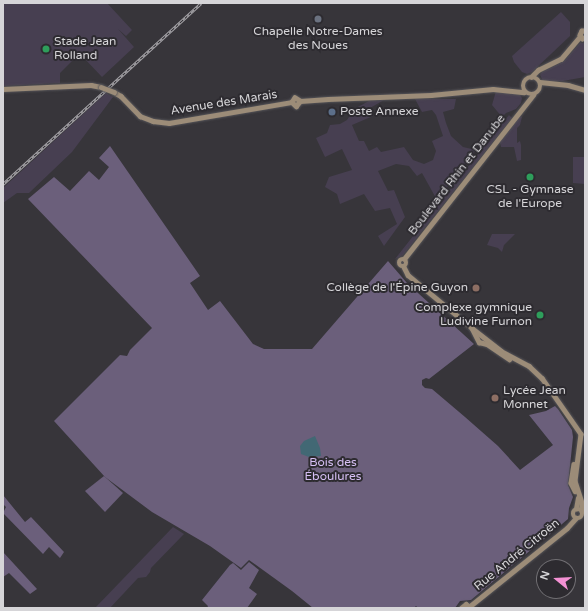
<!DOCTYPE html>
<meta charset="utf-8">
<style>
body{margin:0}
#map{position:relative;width:588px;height:611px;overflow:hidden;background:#37353a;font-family:"Varela Round",sans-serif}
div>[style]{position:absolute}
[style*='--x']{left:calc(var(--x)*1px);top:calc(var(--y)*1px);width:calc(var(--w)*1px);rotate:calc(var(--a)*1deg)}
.green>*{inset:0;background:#473f51}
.forest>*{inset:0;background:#6b5f7b}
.water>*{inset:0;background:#426874}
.roads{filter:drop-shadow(0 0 1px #555458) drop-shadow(0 0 1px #555458)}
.secondary>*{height:4.5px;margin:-2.25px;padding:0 2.25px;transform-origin:2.25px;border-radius:2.25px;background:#9c8c78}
.secondary>.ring{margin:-2.25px;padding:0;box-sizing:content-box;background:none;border:4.5px solid #9c8c78;border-radius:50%}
.rail>*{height:2.5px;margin-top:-1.25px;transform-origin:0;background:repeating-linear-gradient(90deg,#2d2b30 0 3px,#a6a4a8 0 6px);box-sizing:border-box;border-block:1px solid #a6a4a8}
.bridges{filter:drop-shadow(0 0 1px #555458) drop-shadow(0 0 1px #555458)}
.secondary-bridge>*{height:4.5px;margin:-2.25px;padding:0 2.25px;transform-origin:2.25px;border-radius:2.25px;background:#9c8c78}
.dots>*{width:11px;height:11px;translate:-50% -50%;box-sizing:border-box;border:2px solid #2d2b30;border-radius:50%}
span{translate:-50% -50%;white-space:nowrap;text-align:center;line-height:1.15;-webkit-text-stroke:4px #2d2b30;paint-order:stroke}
.poi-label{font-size:12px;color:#d6d5d8}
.left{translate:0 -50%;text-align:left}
.right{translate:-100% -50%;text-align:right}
.street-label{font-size:12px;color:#d6d5d8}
.park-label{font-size:12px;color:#d6bff4}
.frame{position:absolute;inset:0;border:4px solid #d6d5d8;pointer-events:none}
.north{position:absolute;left:536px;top:559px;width:40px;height:40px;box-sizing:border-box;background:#2d2b30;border:1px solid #716f73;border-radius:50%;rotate:288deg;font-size:11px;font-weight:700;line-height:16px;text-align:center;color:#d6d5d8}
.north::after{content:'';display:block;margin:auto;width:14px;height:18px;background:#f491d4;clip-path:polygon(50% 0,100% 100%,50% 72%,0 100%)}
</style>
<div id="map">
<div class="green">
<i style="clip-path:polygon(3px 3px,107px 3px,132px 30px,126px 36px,118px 29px,134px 47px,102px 77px,82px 56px,72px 61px,60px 73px,60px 83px,3px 86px)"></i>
<i style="clip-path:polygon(561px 12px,570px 22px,570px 36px,532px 72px,527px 74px,522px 72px,514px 62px,512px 56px)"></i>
<i style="clip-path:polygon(580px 43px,585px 43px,585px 77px,563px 81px,543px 81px,540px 75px,542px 72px,564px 61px)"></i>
<i style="clip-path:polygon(496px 91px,518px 92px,522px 98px,521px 103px,516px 109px,506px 113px,502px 117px,492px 105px)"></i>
<i style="clip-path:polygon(106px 93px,113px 97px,72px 152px,29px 193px,17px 193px,3px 203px,3px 188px)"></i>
<i style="clip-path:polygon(415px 99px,456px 99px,454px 109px,443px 112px,446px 123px,451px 136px,463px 147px,476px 150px,437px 200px,422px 173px,417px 176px,409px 166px,396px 164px,378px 171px,388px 191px,394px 190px,405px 217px,384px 246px,378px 236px,397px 224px,390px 208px,375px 211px,364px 194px,340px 204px,337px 194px,325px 187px,329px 177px,352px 170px,342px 149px,325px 157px,316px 138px,327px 133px,330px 125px,340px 124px,347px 120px,354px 109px,369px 101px,384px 100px,370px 108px,373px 116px,352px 125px,359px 141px,364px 141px,369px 151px,377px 147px,381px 152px,404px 147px,413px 160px,424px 164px,433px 160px,436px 151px,432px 141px,443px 136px,436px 115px,432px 110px,422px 112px)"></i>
<i style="clip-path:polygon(509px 115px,512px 118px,403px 255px,395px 259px)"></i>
<i style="clip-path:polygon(520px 116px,522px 117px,520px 125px,517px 128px,517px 143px,520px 141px,521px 145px,521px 160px,517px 161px,514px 147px,501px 147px,500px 142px)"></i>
<i style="clip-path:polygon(573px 157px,585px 157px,585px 184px,573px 183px)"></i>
<i style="clip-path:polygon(492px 234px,515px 234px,504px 245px,502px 252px,498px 248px,487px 245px)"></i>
<i style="clip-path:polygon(173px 527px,184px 534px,151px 568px,150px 572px,146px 577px,138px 578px,110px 608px,95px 608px)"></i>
</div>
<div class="forest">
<i style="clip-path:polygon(110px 146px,200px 276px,190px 283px,208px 310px,220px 301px,253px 344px,264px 349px,312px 349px,388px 261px,407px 283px,474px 344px,429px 379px,426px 378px,422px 380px,422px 385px,425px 388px,432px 389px,465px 417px,498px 446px,520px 470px,553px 445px,529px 415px,546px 411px,555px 406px,558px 409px,572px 430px,573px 437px,568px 485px,573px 497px,569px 508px,568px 519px,471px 600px,460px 601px,455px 608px,418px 608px,416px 606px,414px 608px,313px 608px,292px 591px,249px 560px,241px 568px,210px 546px,152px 512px,105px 477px,54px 421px,120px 355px,127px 356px,130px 350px,152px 328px,28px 199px,54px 177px,70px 191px,89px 171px,99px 180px,109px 167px,99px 158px)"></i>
<i style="clip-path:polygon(104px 476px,123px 493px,105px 512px,85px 491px)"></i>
<i style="clip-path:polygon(3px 495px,25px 522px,31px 517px,64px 552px,60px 558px,49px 547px,43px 554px,3px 513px,6px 507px,3px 504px)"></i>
<i style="clip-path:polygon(3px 552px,37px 589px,30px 594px,9px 573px,3px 577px)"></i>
<i style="clip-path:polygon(249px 562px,259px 570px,249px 588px,257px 594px,247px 608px,207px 608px,208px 606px,202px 600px,230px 565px,233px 563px,241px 570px)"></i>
</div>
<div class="water">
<i style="clip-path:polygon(315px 436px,320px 448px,321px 456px,309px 457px,301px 454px,300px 446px,304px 441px)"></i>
</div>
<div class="roads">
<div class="secondary">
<i style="--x:585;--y:31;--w:3;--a:180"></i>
<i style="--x:582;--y:31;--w:4;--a:117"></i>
<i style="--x:580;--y:35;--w:4;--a:56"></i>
<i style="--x:582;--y:38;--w:3;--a:0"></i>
<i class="ring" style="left:523px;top:77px;width:13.5px;height:13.5px"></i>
<i style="--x:531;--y:77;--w:10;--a:-45"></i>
<i style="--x:538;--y:70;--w:25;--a:-26"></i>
<i style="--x:561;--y:59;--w:30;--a:-50"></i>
<i style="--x:540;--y:82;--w:28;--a:6"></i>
<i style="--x:568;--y:85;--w:18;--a:16"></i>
<i style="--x:3;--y:89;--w:88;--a:-2.6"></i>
<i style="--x:91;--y:85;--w:10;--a:11"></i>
<i style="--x:114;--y:92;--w:8;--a:30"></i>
<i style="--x:121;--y:96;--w:28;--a:46"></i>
<i style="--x:140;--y:116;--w:14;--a:21"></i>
<i style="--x:153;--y:121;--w:16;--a:7"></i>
<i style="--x:169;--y:123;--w:125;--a:-9.7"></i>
<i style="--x:300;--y:101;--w:6;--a:-149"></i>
<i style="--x:295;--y:98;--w:5;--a:127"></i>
<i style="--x:292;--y:102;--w:6;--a:45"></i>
<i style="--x:296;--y:106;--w:6;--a:-51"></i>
<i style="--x:300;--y:101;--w:28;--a:-4"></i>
<i style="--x:328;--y:99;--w:103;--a:-2.2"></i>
<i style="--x:431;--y:95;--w:62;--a:-5.5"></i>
<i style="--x:493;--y:89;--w:31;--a:6"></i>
<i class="ring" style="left:399px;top:259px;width:3.5px;height:3.5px"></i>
<i style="--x:404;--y:259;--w:209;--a:-51.8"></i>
<i style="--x:404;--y:267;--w:9;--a:63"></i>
<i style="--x:408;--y:275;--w:83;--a:39.6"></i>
<i style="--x:472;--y:328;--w:37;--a:38"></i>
<i style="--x:501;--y:351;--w:32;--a:28"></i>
<i style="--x:529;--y:366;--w:18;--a:43"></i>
<i style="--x:542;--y:378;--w:68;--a:55.1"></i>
<i style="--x:581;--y:434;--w:47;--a:97.3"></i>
<i style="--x:575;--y:481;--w:23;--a:72"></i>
<i style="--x:582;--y:503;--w:8;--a:90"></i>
<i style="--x:472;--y:328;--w:16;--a:63"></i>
<i style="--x:479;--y:342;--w:8;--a:14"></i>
<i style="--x:487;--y:344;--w:27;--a:34"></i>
<i style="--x:574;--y:464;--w:19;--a:99"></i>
<i style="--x:571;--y:483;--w:9;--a:63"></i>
<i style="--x:576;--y:509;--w:11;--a:-80"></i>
<i class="ring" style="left:573.5px;top:509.5px;width:4.5px;height:4.5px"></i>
<i style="--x:470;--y:606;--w:124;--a:-38.8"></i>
<i style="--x:567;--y:528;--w:13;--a:-48"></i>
<i style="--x:461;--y:608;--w:6;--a:-39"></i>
<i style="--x:466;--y:604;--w:6;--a:39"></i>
</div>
</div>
<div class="rail">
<i style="--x:3;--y:184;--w:268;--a:-42.4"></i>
</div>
<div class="bridges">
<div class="secondary-bridge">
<i style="--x:101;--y:87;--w:14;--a:21"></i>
</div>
</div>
<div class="dots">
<i style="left:318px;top:19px;background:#6b7280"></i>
<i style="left:46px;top:49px;background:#2e9e5b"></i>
<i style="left:332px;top:112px;background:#5c6f8a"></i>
<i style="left:530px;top:177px;background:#2e9e5b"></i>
<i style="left:476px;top:288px;background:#8d6e63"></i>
<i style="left:540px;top:315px;background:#2e9e5b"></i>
<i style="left:495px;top:398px;background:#8d6e63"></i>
</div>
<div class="poi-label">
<span style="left:318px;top:39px">Chapelle Notre-Dames<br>des Noues</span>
<span class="left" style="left:54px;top:49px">Stade Jean<br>Rolland</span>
<span class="left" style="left:340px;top:112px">Poste Annexe</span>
<span style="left:530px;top:197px">CSL - Gymnase<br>de l'Europe</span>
<span class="right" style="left:468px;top:288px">Collège de l'Épine Guyon</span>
<span class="right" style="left:532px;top:315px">Complexe gymnique<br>Ludivine Furnon</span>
<span class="left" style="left:503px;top:398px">Lycée Jean<br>Monnet</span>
</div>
<div class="street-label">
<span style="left:224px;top:103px;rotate:-9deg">Avenue des Marais</span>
<span style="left:457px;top:175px;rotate:-52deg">Boulevard Rhin et Danube</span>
<span style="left:517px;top:555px;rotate:-39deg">Rue André Citroën</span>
</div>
<div class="park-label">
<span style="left:333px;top:470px">Bois des<br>Éboulures</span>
</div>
<div class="frame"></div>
<div class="north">N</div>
</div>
